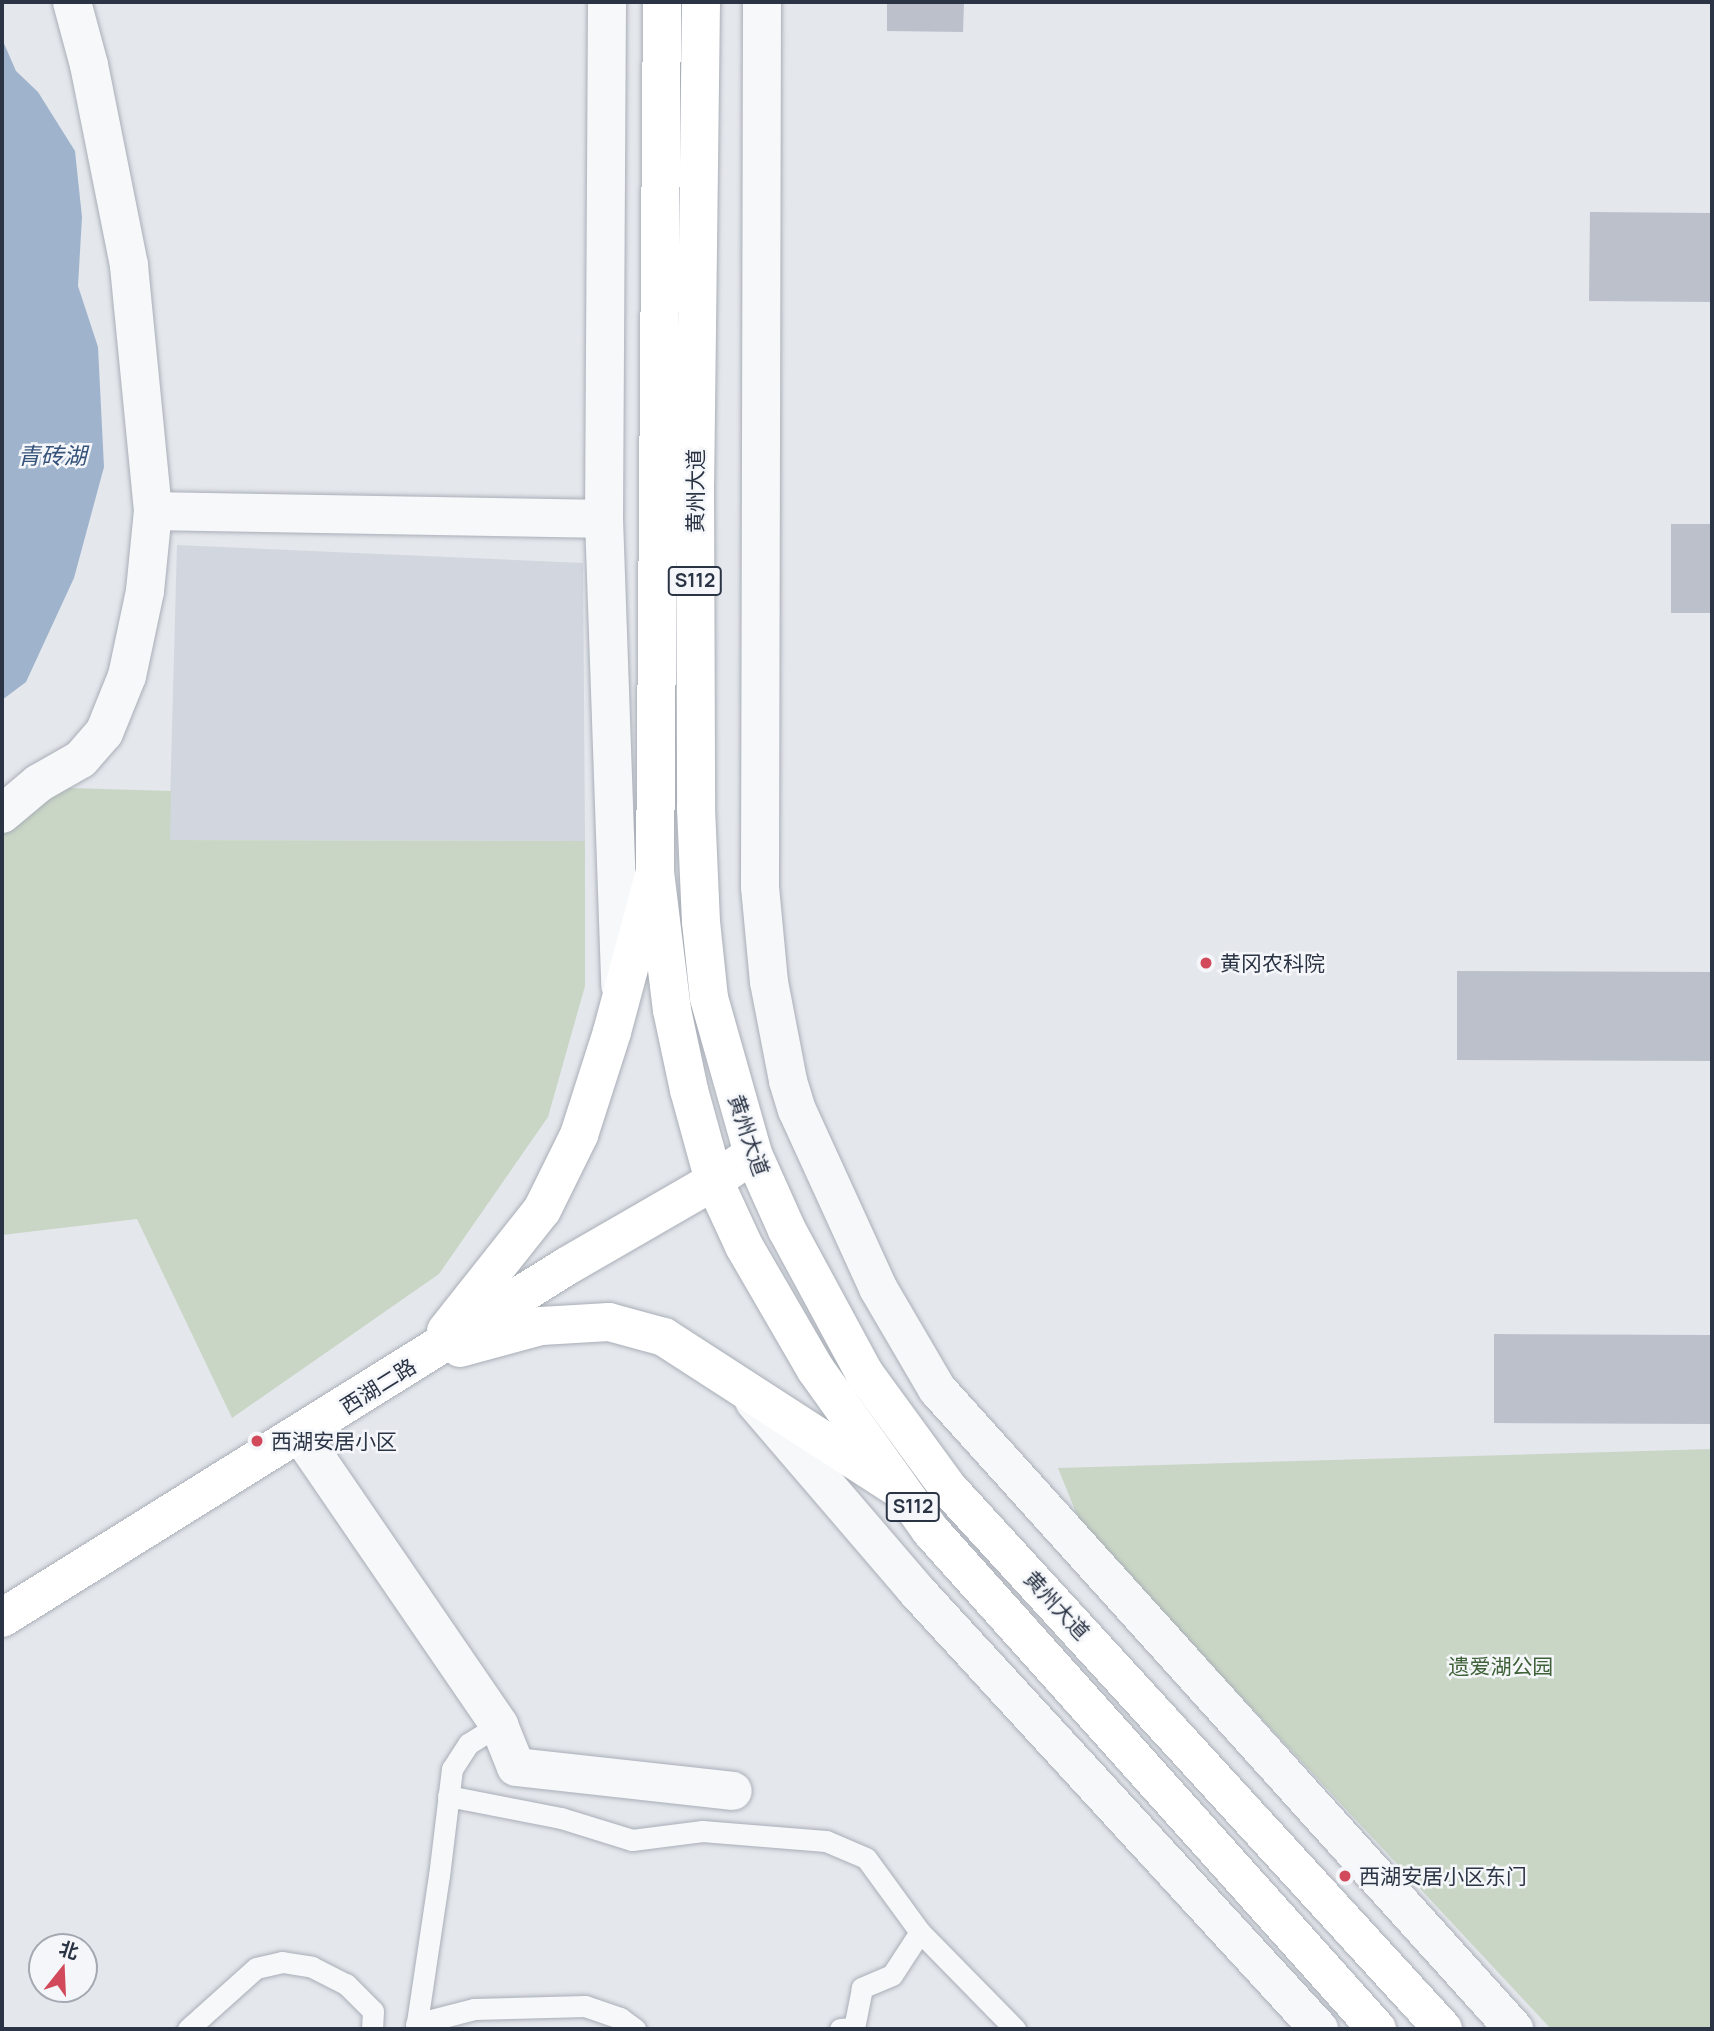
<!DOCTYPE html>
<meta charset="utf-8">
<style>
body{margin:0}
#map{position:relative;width:1714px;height:2031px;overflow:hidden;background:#e4e7ec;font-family:Manrope,"Noto Sans SC",sans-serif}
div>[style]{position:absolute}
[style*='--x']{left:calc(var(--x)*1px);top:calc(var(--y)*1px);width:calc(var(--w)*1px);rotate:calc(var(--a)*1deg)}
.built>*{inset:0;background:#d2d6de}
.green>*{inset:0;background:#c9d6c5}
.water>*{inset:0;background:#9fb4cc}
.building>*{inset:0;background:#bbc0ca}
.roads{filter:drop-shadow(0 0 2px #a9aeb7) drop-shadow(0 0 2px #a9aeb7)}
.lane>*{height:21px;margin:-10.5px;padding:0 10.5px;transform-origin:10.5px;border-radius:10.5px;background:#f7f8fa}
.street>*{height:38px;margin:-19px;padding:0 19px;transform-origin:19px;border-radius:19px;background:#f7f8fa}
.secondary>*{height:38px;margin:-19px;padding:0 19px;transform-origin:19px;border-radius:19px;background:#fff}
.primary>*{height:38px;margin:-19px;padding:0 19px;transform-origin:19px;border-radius:19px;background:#fff}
.dots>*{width:19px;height:19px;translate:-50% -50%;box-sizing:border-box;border:4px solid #f4f6f9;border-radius:50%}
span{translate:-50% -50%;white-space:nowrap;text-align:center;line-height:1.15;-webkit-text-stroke:5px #f4f6f9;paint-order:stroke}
.shield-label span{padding:2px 5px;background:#f4f6f9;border:2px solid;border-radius:5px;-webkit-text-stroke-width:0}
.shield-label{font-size:19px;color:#2b3445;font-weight:700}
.street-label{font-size:21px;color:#2b3445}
.poi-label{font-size:21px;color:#2b3445}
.left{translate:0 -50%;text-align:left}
.park-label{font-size:21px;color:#3f6138}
.water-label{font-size:23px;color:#34527a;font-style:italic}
.frame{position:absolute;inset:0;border:4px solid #2b3445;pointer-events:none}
.north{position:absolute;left:28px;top:1933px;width:70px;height:70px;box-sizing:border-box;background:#f4f6f9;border:2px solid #a4a8b1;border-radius:50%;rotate:18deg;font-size:19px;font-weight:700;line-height:28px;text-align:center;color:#2b3445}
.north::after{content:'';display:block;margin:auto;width:24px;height:32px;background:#d1495b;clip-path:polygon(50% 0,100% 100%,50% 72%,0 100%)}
</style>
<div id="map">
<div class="built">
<i style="clip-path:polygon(177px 545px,583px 563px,585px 841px,169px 840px)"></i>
</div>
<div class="green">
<i style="clip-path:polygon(2px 786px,171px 791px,170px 840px,585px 841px,585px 986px,548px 1117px,439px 1274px,232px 1418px,137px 1219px,2px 1235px)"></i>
<i style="clip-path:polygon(1712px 1449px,1712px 2029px,1551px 2029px,1081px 1525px,1058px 1468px)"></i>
</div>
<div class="water">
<i style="clip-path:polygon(2px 39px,16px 71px,38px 92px,75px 151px,82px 217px,78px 286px,98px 347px,104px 467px,74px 578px,26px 682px,2px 700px)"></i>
</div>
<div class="building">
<i style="clip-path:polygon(887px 2px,964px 2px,963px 32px,887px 31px)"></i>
<i style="clip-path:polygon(1590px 212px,1712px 213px,1712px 302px,1589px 301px)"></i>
<i style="clip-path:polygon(1671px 524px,1712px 524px,1712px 613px,1671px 613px)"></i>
<i style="clip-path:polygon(1457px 971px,1712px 972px,1712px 1061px,1457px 1060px)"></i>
<i style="clip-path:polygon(1494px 1334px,1712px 1335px,1712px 1424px,1494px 1423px)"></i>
</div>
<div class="roads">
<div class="lane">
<i style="--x:448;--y:1796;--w:115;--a:11"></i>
<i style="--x:561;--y:1818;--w:74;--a:17.2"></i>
<i style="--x:632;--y:1840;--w:71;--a:-7.3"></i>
<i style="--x:702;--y:1831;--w:124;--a:4.6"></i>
<i style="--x:826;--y:1841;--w:43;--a:23"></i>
<i style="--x:866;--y:1858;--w:92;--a:53.9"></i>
<i style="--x:920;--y:1932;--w:51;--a:123.1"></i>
<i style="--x:892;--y:1975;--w:33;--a:157"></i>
<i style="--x:862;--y:1988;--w:41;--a:101.3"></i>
<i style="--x:854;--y:2028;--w:14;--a:176"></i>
<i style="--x:920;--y:1932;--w:136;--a:45.6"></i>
<i style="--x:416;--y:2024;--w:60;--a:-14.5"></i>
<i style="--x:474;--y:2009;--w:111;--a:-1.5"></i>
<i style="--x:585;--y:2006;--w:37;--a:19"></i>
<i style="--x:620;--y:2018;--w:19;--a:36"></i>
<i style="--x:188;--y:2029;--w:91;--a:-41.9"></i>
<i style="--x:256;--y:1968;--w:27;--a:-13"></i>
<i style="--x:282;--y:1962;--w:30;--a:9"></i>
<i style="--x:312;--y:1967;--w:38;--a:27"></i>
<i style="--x:346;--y:1984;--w:38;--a:45"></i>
<i style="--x:373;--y:2011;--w:18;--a:93"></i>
<i style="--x:416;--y:2029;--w:155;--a:-81.5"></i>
<i style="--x:439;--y:1876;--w:108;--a:-83.1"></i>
<i style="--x:452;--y:1769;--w:30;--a:-57"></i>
<i style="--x:468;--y:1744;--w:36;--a:-32"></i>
</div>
<div class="street">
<i style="--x:72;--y:2;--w:65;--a:74.9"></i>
<i style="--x:89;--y:65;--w:205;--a:78.7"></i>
<i style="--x:129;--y:266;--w:246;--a:84.4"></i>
<i style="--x:153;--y:511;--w:451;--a:1"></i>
<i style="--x:607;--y:2;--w:517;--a:90.33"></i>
<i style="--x:604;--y:519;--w:467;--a:88"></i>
<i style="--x:762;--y:2;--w:885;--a:90.13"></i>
<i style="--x:760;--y:887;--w:95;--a:84.6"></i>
<i style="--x:769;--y:982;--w:101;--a:79.1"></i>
<i style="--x:788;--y:1081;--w:30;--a:73"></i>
<i style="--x:797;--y:1110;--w:196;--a:65.5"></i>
<i style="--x:878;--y:1288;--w:117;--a:59.7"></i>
<i style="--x:937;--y:1389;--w:862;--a:47.96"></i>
<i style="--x:2;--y:814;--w:48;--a:-40"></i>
<i style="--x:39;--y:783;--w:48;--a:-29.7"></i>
<i style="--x:81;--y:759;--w:35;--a:-49"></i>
<i style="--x:104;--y:733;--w:61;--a:-68"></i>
<i style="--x:127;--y:676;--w:87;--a:-78"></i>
<i style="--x:145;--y:591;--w:80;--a:-84.3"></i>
<i style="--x:754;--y:1401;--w:246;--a:49.4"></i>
<i style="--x:914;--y:1588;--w:599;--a:47.44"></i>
<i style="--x:300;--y:1434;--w:353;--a:55.6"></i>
<i style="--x:499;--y:1725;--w:45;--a:68"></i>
<i style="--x:516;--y:1767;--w:218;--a:6.3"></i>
</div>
<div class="secondary">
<i style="--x:446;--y:1331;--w:154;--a:-51.6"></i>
<i style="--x:542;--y:1210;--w:84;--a:-63.7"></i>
<i style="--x:579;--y:1135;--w:108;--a:-72.2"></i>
<i style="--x:612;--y:1032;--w:166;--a:-75"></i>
<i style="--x:460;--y:1348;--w:84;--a:-15.2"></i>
<i style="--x:541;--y:1326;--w:68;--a:-3.4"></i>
<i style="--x:609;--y:1322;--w:57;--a:15.3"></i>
<i style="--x:664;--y:1337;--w:280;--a:32.9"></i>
<i style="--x:2;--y:1618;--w:666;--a:-31.92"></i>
<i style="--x:567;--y:1266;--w:170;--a:-30"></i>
<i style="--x:714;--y:1181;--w:47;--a:-34.7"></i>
</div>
<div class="primary">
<i style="--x:662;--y:2;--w:870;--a:90.46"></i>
<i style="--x:655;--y:872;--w:139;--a:83"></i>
<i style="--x:672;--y:1010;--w:82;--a:78"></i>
<i style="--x:689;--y:1090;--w:94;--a:74.6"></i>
<i style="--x:714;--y:1181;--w:72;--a:65.2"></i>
<i style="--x:744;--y:1246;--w:143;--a:59.9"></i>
<i style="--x:816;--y:1370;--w:196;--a:54.5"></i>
<i style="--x:930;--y:1530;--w:670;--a:48.15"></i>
<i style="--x:701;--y:2;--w:480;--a:90.7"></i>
<i style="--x:695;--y:482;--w:326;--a:89.8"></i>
<i style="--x:696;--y:808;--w:114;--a:87.5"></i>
<i style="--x:701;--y:922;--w:76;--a:84"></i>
<i style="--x:709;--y:998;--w:162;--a:74.2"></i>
<i style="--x:753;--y:1154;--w:83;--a:65.9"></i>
<i style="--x:787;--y:1230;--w:164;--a:61.6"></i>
<i style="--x:865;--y:1374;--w:142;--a:53.9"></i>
<i style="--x:949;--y:1489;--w:732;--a:47.55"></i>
</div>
</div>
<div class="dots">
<i style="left:1206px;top:963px;background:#d1495b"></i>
<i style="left:257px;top:1441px;background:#d1495b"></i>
<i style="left:1345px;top:1876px;background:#d1495b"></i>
</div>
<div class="shield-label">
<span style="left:695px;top:581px">S112</span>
<span style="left:913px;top:1507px">S112</span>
</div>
<div class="street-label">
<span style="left:695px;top:491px;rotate:-90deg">黄州大道</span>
<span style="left:749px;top:1135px;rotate:71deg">黄州大道</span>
<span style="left:378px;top:1386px;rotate:-32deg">西湖二路</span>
<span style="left:1057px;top:1605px;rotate:47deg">黄州大道</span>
</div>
<div class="poi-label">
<span class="left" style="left:1220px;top:963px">黄冈农科院</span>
<span class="left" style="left:271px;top:1441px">西湖安居小区</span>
<span class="left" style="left:1359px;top:1876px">西湖安居小区东门</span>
</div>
<div class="park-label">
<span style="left:1501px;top:1666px">遗爱湖公园</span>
</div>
<div class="water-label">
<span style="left:52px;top:455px">青砖湖</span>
</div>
<div class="frame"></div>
<div class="north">北</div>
</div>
